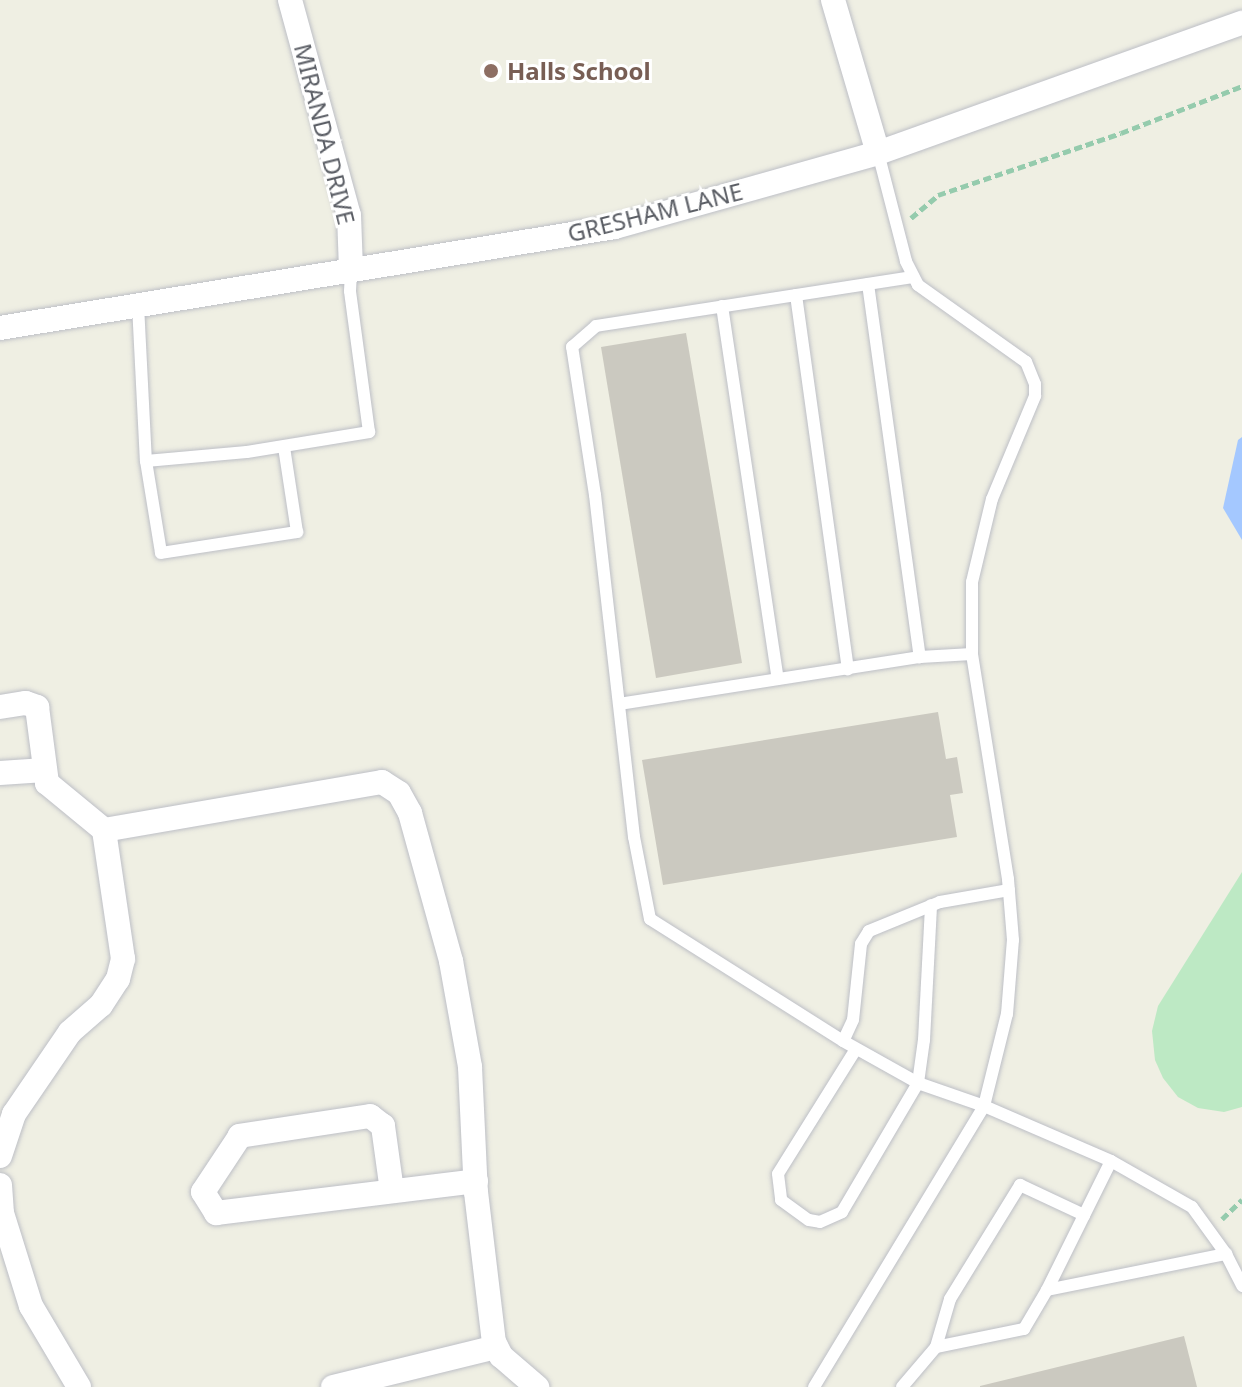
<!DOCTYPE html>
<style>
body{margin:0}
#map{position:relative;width:1242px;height:1387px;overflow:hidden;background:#efefe3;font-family:"Noto Sans",sans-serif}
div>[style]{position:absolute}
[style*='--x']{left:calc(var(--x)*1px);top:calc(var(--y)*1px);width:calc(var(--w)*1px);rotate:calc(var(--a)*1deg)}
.green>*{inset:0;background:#bde9c4}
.water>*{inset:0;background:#a4c8ff}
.building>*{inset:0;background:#cbc9c0}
.path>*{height:5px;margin-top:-2.5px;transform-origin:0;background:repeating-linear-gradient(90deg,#95cbad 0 8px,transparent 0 12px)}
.roads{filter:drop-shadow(0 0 2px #bdbfc6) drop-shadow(0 0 2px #bdbfc6)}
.service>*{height:12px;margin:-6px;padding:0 6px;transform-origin:6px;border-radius:6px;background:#fff}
.minor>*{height:24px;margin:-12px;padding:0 12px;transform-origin:12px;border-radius:12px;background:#fff}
.dots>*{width:22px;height:22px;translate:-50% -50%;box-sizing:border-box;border:4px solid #fff;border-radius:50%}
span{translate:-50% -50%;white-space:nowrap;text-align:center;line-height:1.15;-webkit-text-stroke:6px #fff;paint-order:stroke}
.education-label{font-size:24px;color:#785e54;font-weight:700}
.left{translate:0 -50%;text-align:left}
.street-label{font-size:24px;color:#5b5e65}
</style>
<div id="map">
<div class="green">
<i style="clip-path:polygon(1242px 872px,1242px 1107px,1224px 1112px,1198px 1108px,1178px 1097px,1163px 1078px,1155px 1060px,1152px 1031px,1158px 1006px)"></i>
</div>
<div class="water">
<i style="clip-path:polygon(1242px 437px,1242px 540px,1223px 508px,1238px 440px)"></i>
</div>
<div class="building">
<i style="clip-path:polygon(686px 333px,742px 663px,656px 678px,601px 347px)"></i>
<i style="clip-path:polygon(938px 712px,946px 759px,957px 757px,963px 793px,950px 795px,957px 837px,663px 885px,642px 760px)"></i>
<i style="clip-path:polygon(1184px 1336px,1197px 1387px,980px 1387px,980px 1386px)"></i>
</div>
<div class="path">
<i style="--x:911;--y:218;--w:35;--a:-40"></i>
<i style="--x:938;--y:195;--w:193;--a:-18.7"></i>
<i style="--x:1121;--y:133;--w:130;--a:-21.2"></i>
<i style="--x:1222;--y:1219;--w:28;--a:-44"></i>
</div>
<div class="roads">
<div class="service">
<i style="--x:868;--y:284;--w:377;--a:82.1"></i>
<i style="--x:920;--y:657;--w:52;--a:-3.3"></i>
<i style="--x:796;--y:295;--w:378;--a:82.1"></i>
<i style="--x:138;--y:305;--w:156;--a:87.1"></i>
<i style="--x:146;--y:461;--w:93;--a:80.7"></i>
<i style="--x:161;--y:553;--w:138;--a:-8.8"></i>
<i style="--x:297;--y:532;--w:86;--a:-98.7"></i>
<i style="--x:722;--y:306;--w:377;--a:81.5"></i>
<i style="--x:146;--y:461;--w:101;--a:-5.1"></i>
<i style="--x:247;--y:452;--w:124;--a:-9.3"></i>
<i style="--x:369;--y:432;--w:142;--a:-97.7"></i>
<i style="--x:350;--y:291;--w:21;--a:-87"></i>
<i style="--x:619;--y:704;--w:305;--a:-8.9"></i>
<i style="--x:1009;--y:890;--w:70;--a:170.1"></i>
<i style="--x:940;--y:902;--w:77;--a:157.8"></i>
<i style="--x:869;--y:931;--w:15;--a:122"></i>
<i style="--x:861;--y:944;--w:76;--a:96"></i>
<i style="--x:853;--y:1020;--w:23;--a:115"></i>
<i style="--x:843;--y:1041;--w:86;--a:29.2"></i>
<i style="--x:918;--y:1083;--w:70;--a:19.2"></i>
<i style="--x:984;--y:1106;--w:138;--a:23.4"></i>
<i style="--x:1111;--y:1161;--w:93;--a:29.6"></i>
<i style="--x:1192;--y:1207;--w:58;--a:54.1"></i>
<i style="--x:1226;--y:1254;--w:36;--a:63"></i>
<i style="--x:843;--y:1041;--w:228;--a:-147.7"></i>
<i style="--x:650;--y:919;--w:84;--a:-101"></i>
<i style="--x:634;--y:837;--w:344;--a:-96.5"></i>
<i style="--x:595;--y:495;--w:150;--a:-98.8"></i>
<i style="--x:572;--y:347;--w:32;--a:-41"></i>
<i style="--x:596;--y:326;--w:321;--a:-8.8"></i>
<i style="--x:856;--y:1049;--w:147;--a:122"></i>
<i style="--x:778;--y:1174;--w:26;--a:83"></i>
<i style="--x:781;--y:1200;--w:34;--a:36"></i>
<i style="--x:809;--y:1220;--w:11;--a:10"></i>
<i style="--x:820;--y:1222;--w:24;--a:-24"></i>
<i style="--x:842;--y:1212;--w:150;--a:-59.5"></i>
<i style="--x:918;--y:1083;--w:43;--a:-82.1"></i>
<i style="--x:924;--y:1040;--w:135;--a:-87"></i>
<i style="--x:1047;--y:1290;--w:144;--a:-63.6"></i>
<i style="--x:936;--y:1347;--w:50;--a:-73.7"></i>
<i style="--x:950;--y:1299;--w:134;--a:-58.4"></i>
<i style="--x:1020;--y:1185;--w:71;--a:25.1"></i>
<i style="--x:814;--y:1387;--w:328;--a:-58.8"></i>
<i style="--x:984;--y:1106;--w:95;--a:-76"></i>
<i style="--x:1007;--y:1014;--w:74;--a:-85.4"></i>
<i style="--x:1013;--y:940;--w:61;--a:-94.7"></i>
<i style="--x:1008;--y:879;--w:228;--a:-99.1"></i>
<i style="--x:972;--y:654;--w:72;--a:-90"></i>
<i style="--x:972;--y:582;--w:85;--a:-76.5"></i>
<i style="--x:992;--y:499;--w:112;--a:-67.3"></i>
<i style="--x:1035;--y:396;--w:12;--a:-90"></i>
<i style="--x:1035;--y:384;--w:24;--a:-112"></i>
<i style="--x:1026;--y:362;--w:133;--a:-144.5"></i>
<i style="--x:918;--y:285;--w:27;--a:-117"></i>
<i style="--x:906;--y:261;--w:112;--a:-104.5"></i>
<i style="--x:902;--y:1387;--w:52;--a:-49.6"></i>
<i style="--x:936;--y:1347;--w:90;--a:-11.6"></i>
<i style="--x:1024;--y:1329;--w:45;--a:-59.5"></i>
<i style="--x:1047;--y:1290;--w:183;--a:-11.4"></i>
</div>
<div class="minor">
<i style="--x:290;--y:0;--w:223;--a:74.7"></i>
<i style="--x:349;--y:215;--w:55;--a:87.9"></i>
<i style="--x:833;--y:0;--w:159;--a:73.6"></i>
<i style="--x:0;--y:328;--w:623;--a:-9.33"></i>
<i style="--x:615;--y:227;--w:273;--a:-15.7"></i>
<i style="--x:878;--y:153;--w:387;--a:-19.7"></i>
<i style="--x:0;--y:707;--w:26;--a:-9"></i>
<i style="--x:26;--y:703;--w:12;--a:20"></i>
<i style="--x:37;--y:707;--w:77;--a:82.5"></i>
<i style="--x:47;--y:783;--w:74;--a:39.5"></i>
<i style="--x:104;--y:830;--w:282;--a:-9.8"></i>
<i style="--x:382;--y:782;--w:20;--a:33"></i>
<i style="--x:399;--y:793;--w:23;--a:61"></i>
<i style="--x:410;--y:813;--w:154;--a:74.5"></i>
<i style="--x:451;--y:961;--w:108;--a:79.8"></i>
<i style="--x:470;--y:1067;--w:125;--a:87.3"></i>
<i style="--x:476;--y:1192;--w:151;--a:83.2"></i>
<i style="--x:494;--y:1342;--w:16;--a:63"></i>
<i style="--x:501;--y:1356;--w:48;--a:40.7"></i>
<i style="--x:0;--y:773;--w:45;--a:-3.8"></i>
<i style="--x:0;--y:1156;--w:44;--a:-71.6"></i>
<i style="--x:14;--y:1114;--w:99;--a:-55.7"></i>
<i style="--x:70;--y:1032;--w:41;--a:-41.1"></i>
<i style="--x:101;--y:1005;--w:31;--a:-57"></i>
<i style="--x:118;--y:979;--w:21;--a:-76"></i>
<i style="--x:123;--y:959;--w:130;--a:-98.4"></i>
<i style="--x:0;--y:1185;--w:28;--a:86"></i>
<i style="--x:2;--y:1213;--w:97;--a:72.7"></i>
<i style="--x:31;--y:1306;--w:94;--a:59.3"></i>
<i style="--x:392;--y:1191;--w:66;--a:-97.9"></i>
<i style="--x:383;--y:1126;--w:16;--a:-142"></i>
<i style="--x:370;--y:1116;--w:132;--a:171.3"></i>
<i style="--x:240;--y:1136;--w:67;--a:123.5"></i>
<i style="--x:203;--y:1192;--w:25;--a:58"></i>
<i style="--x:216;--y:1213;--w:262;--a:-7"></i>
<i style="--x:333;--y:1387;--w:168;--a:-13.8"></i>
</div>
</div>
<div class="dots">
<i style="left:491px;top:71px;background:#8d6e63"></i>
</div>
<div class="education-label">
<span class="left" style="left:507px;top:71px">Halls School</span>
</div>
<div class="street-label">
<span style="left:325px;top:134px;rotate:76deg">MIRANDA DRIVE</span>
<span style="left:655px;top:212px;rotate:-14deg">GRESHAM LANE</span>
</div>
</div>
